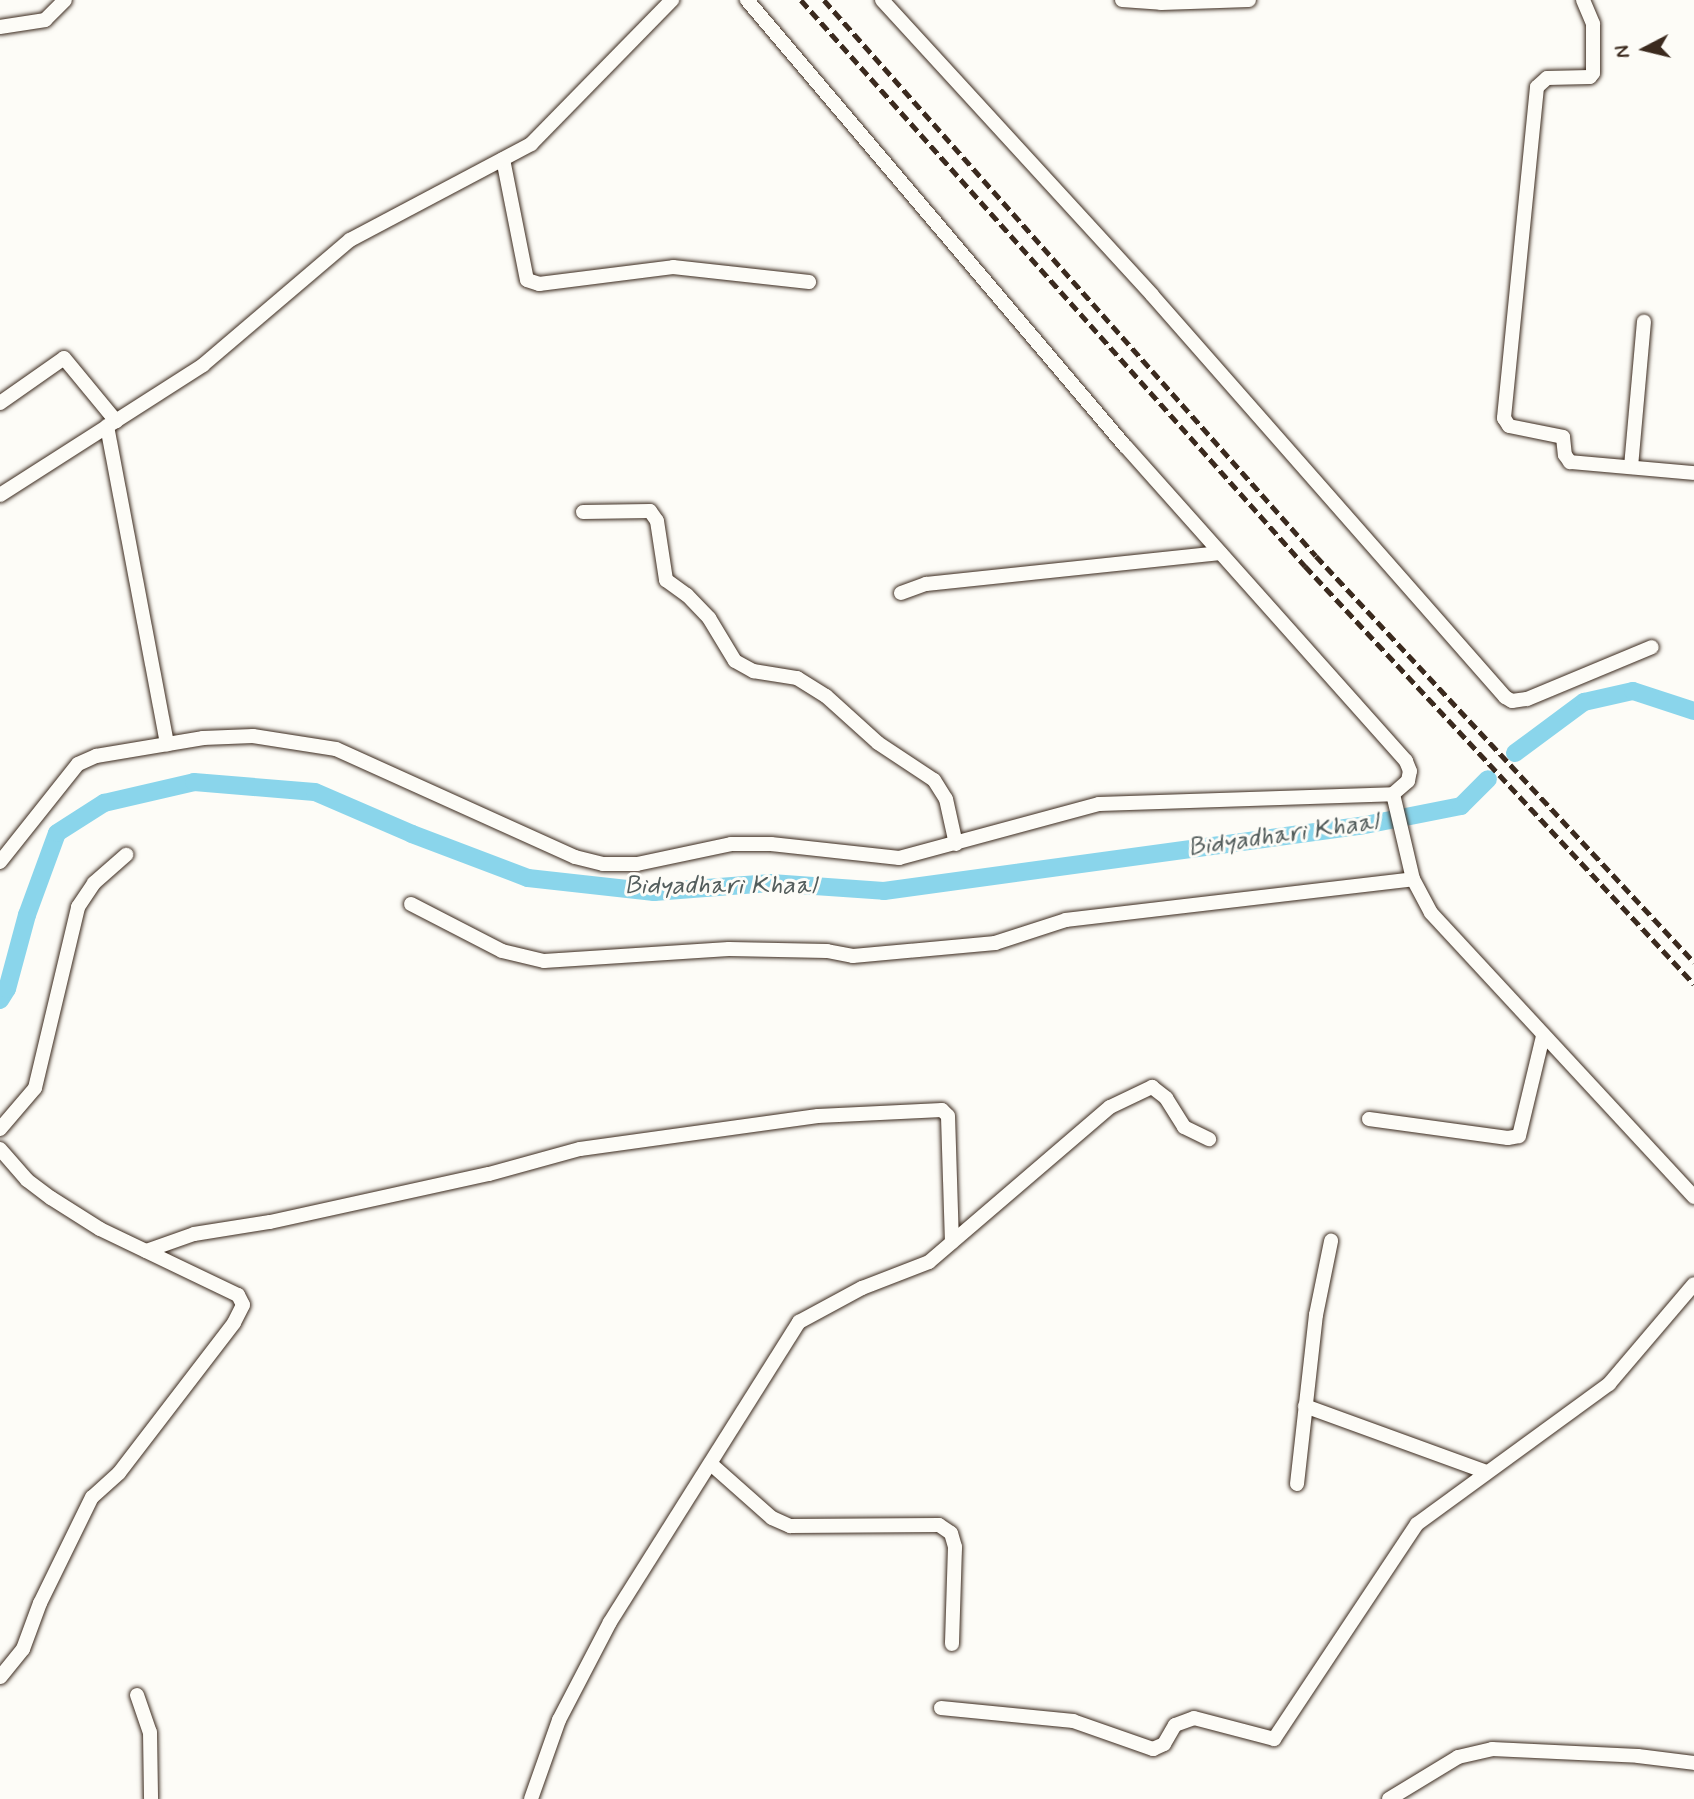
<!DOCTYPE html>
<style>
body{margin:0}
#map{position:relative;width:1694px;height:1799px;overflow:hidden;background:#fdfcf7;font-family:Mynerve,sans-serif}
div>[style]{position:absolute}
[style*='--x']{left:calc(var(--x)*1px);top:calc(var(--y)*1px);width:calc(var(--w)*1px);rotate:calc(var(--a)*1deg)}
.canal>*{height:18px;margin:-9px;padding:0 9px;transform-origin:9px;border-radius:9px;background:#8ad5eb}
.roads{filter:drop-shadow(0 0 2px #3b2a1e) drop-shadow(0 0 2px #3b2a1e)}
.minor>*{height:14px;margin:-7px;padding:0 7px;transform-origin:7px;border-radius:7px;background:#fdfcf7}
.rail>*{height:5px;margin-top:-2.5px;transform-origin:0;background:repeating-linear-gradient(90deg,#3b2a1e 0 10px,transparent 0 15px)}
span{translate:-50% -50%;white-space:nowrap;text-align:center;line-height:1.15;-webkit-text-stroke:6px #fdfcf7;paint-order:stroke}
.water-label{font-size:26px;color:#535d5c;font-style:italic}
.north{position:absolute;left:1610px;top:14px;width:70px;height:70px;-webkit-text-stroke:5px #fdfcf7;paint-order:stroke;rotate:263deg;font-size:19px;font-weight:700;line-height:28px;text-align:center;color:#3b2a1e}
.north::after{content:'';display:block;margin:auto;width:24px;height:32px;background:#3b2a1e;clip-path:polygon(50% 0,100% 100%,50% 72%,0 100%)}
</style>
<div id="map">
<div class="canal">
<i style="--x:1515;--y:753;--w:86;--a:-36.5"></i>
<i style="--x:1584;--y:702;--w:50;--a:-12.7"></i>
<i style="--x:1633;--y:691;--w:64;--a:18.2"></i>
<i style="--x:0;--y:1000;--w:13;--a:-58"></i>
<i style="--x:7;--y:989;--w:77;--a:-74.9"></i>
<i style="--x:27;--y:915;--w:87;--a:-69.9"></i>
<i style="--x:57;--y:833;--w:56;--a:-32.6"></i>
<i style="--x:104;--y:803;--w:92;--a:-13.1"></i>
<i style="--x:194;--y:782;--w:121;--a:4.7"></i>
<i style="--x:315;--y:792;--w:106;--a:23.4"></i>
<i style="--x:412;--y:834;--w:124;--a:20.8"></i>
<i style="--x:528;--y:878;--w:127;--a:6.3"></i>
<i style="--x:654;--y:892;--w:117;--a:-4.4"></i>
<i style="--x:771;--y:883;--w:113;--a:4"></i>
<i style="--x:884;--y:891;--w:480;--a:-7.8"></i>
<i style="--x:1360;--y:826;--w:103;--a:-11.2"></i>
<i style="--x:1461;--y:806;--w:38;--a:-45"></i>
</div>
<div class="roads">
<div class="minor">
<i style="--x:882;--y:0;--w:400;--a:47.5"></i>
<i style="--x:1152;--y:295;--w:535;--a:48.71"></i>
<i style="--x:1505;--y:697;--w:8;--a:30"></i>
<i style="--x:1512;--y:701;--w:15;--a:-8"></i>
<i style="--x:1527;--y:699;--w:135;--a:-22.6"></i>
<i style="--x:1122;--y:0;--w:39;--a:4"></i>
<i style="--x:1161;--y:3;--w:88;--a:-2"></i>
<i style="--x:1583;--y:0;--w:26;--a:67"></i>
<i style="--x:1593;--y:24;--w:49;--a:90"></i>
<i style="--x:1593;--y:73;--w:5;--a:127"></i>
<i style="--x:1590;--y:77;--w:43;--a:178.7"></i>
<i style="--x:1547;--y:78;--w:13;--a:138"></i>
<i style="--x:1537;--y:87;--w:333;--a:95.7"></i>
<i style="--x:1504;--y:418;--w:9;--a:58"></i>
<i style="--x:1509;--y:426;--w:55;--a:11.5"></i>
<i style="--x:1563;--y:437;--w:18;--a:84"></i>
<i style="--x:1565;--y:455;--w:9;--a:54"></i>
<i style="--x:1570;--y:462;--w:124;--a:5.1"></i>
<i style="--x:0;--y:27;--w:46;--a:-8.8"></i>
<i style="--x:45;--y:20;--w:28;--a:-45"></i>
<i style="--x:503;--y:159;--w:123;--a:78.8"></i>
<i style="--x:527;--y:280;--w:13;--a:18"></i>
<i style="--x:539;--y:284;--w:135;--a:-7.2"></i>
<i style="--x:673;--y:267;--w:137;--a:6.3"></i>
<i style="--x:0;--y:403;--w:78;--a:-35.1"></i>
<i style="--x:64;--y:358;--w:82;--a:50.5"></i>
<i style="--x:107;--y:426;--w:324;--a:79.3"></i>
<i style="--x:1631;--y:467;--w:146;--a:-84.9"></i>
<i style="--x:0;--y:495;--w:241;--a:-32.6"></i>
<i style="--x:203;--y:365;--w:193;--a:-40.4"></i>
<i style="--x:350;--y:240;--w:205;--a:-27.9"></i>
<i style="--x:531;--y:144;--w:202;--a:-45.6"></i>
<i style="--x:583;--y:512;--w:67;--a:-0.9"></i>
<i style="--x:650;--y:511;--w:12;--a:55"></i>
<i style="--x:657;--y:521;--w:60;--a:81.3"></i>
<i style="--x:666;--y:580;--w:26;--a:36"></i>
<i style="--x:687;--y:595;--w:32;--a:46"></i>
<i style="--x:709;--y:618;--w:50;--a:58.8"></i>
<i style="--x:735;--y:661;--w:21;--a:29"></i>
<i style="--x:753;--y:671;--w:45;--a:9"></i>
<i style="--x:797;--y:678;--w:34;--a:32"></i>
<i style="--x:826;--y:696;--w:70;--a:42.1"></i>
<i style="--x:878;--y:743;--w:67;--a:33.5"></i>
<i style="--x:934;--y:780;--w:22;--a:58"></i>
<i style="--x:946;--y:799;--w:46;--a:77.5"></i>
<i style="--x:901;--y:593;--w:27;--a:-20"></i>
<i style="--x:926;--y:584;--w:296;--a:-6"></i>
<i style="--x:1393;--y:794;--w:87;--a:76.8"></i>
<i style="--x:1413;--y:879;--w:38;--a:62"></i>
<i style="--x:1431;--y:913;--w:387;--a:47.2"></i>
<i style="--x:0;--y:862;--w:125;--a:-51.5"></i>
<i style="--x:78;--y:764;--w:20;--a:-24"></i>
<i style="--x:96;--y:756;--w:109;--a:-9.5"></i>
<i style="--x:203;--y:738;--w:50;--a:-2.3"></i>
<i style="--x:253;--y:736;--w:84;--a:8.9"></i>
<i style="--x:336;--y:749;--w:262;--a:24.3"></i>
<i style="--x:575;--y:857;--w:29;--a:14"></i>
<i style="--x:603;--y:864;--w:34;--a:0"></i>
<i style="--x:637;--y:864;--w:96;--a:-12"></i>
<i style="--x:731;--y:844;--w:40;--a:0"></i>
<i style="--x:771;--y:844;--w:129;--a:6.2"></i>
<i style="--x:899;--y:858;--w:207;--a:-15.1"></i>
<i style="--x:1099;--y:804;--w:294;--a:-1.9"></i>
<i style="--x:1393;--y:794;--w:20;--a:-41"></i>
<i style="--x:1408;--y:781;--w:10;--a:-79"></i>
<i style="--x:1410;--y:771;--w:11;--a:-112"></i>
<i style="--x:1406;--y:761;--w:422;--a:-131.7"></i>
<i style="--x:1125;--y:446;--w:585;--a:-130.28"></i>
<i style="--x:411;--y:904;--w:102;--a:27.3"></i>
<i style="--x:502;--y:951;--w:43;--a:13.4"></i>
<i style="--x:544;--y:961;--w:185;--a:-3.7"></i>
<i style="--x:729;--y:949;--w:98;--a:1.2"></i>
<i style="--x:827;--y:951;--w:26;--a:11"></i>
<i style="--x:853;--y:956;--w:143;--a:-5.2"></i>
<i style="--x:995;--y:943;--w:75;--a:-17.9"></i>
<i style="--x:1066;--y:920;--w:349;--a:-6.7"></i>
<i style="--x:1369;--y:1119;--w:140;--a:7.8"></i>
<i style="--x:1508;--y:1138;--w:11;--a:-10"></i>
<i style="--x:1519;--y:1136;--w:103;--a:-76.5"></i>
<i style="--x:0;--y:1129;--w:54;--a:-49.5"></i>
<i style="--x:35;--y:1088;--w:186;--a:-76.6"></i>
<i style="--x:78;--y:907;--w:29;--a:-56"></i>
<i style="--x:94;--y:883;--w:43;--a:-41.2"></i>
<i style="--x:0;--y:1149;--w:41;--a:48.9"></i>
<i style="--x:27;--y:1180;--w:30;--a:37"></i>
<i style="--x:51;--y:1198;--w:58;--a:32.3"></i>
<i style="--x:100;--y:1229;--w:153;--a:25.6"></i>
<i style="--x:238;--y:1295;--w:11;--a:63"></i>
<i style="--x:243;--y:1305;--w:20;--a:117"></i>
<i style="--x:234;--y:1323;--w:189;--a:127.5"></i>
<i style="--x:119;--y:1473;--w:36;--a:138"></i>
<i style="--x:92;--y:1497;--w:118;--a:116.1"></i>
<i style="--x:40;--y:1603;--w:49;--a:110.3"></i>
<i style="--x:23;--y:1649;--w:36;--a:129"></i>
<i style="--x:146;--y:1251;--w:51;--a:-19.5"></i>
<i style="--x:194;--y:1234;--w:77;--a:-9"></i>
<i style="--x:270;--y:1222;--w:224;--a:-12.4"></i>
<i style="--x:489;--y:1174;--w:94;--a:-15.4"></i>
<i style="--x:580;--y:1149;--w:240;--a:-7.9"></i>
<i style="--x:818;--y:1116;--w:124;--a:-2.8"></i>
<i style="--x:942;--y:1110;--w:8;--a:45"></i>
<i style="--x:948;--y:1116;--w:126;--a:88.2"></i>
<i style="--x:1305;--y:1406;--w:193;--a:20"></i>
<i style="--x:711;--y:1464;--w:81;--a:41.5"></i>
<i style="--x:772;--y:1518;--w:20;--a:24"></i>
<i style="--x:790;--y:1526;--w:149;--a:-0.4"></i>
<i style="--x:939;--y:1525;--w:14;--a:34"></i>
<i style="--x:951;--y:1533;--w:15;--a:74"></i>
<i style="--x:955;--y:1547;--w:97;--a:91.8"></i>
<i style="--x:1297;--y:1484;--w:170;--a:-83.6"></i>
<i style="--x:1316;--y:1315;--w:76;--a:-78.5"></i>
<i style="--x:137;--y:1695;--w:39;--a:71"></i>
<i style="--x:150;--y:1732;--w:67;--a:89.1"></i>
<i style="--x:941;--y:1708;--w:133;--a:5.6"></i>
<i style="--x:1073;--y:1721;--w:85;--a:19.3"></i>
<i style="--x:1153;--y:1749;--w:12;--a:-24"></i>
<i style="--x:1164;--y:1744;--w:22;--a:-60"></i>
<i style="--x:1175;--y:1725;--w:20;--a:-20"></i>
<i style="--x:1194;--y:1718;--w:83;--a:14.7"></i>
<i style="--x:1274;--y:1739;--w:258;--a:-56.4"></i>
<i style="--x:1417;--y:1524;--w:238;--a:-36.1"></i>
<i style="--x:1609;--y:1384;--w:131;--a:-49.6"></i>
<i style="--x:531;--y:1799;--w:84;--a:-70.5"></i>
<i style="--x:559;--y:1720;--w:110;--a:-62.5"></i>
<i style="--x:610;--y:1622;--w:355;--a:-57.8"></i>
<i style="--x:799;--y:1322;--w:72;--a:-28.4"></i>
<i style="--x:862;--y:1288;--w:72;--a:-21.2"></i>
<i style="--x:929;--y:1262;--w:238;--a:-40.6"></i>
<i style="--x:1110;--y:1107;--w:47;--a:-25.5"></i>
<i style="--x:1152;--y:1087;--w:18;--a:38"></i>
<i style="--x:1166;--y:1098;--w:34;--a:58"></i>
<i style="--x:1184;--y:1127;--w:28;--a:26"></i>
<i style="--x:1389;--y:1799;--w:81;--a:-31.3"></i>
<i style="--x:1458;--y:1757;--w:35;--a:-13"></i>
<i style="--x:1492;--y:1749;--w:146;--a:2.7"></i>
<i style="--x:1638;--y:1756;--w:56;--a:7.1"></i>
</div>
</div>
<div class="rail">
<i style="--x:801;--y:0;--w:758;--a:48.32"></i>
<i style="--x:1305;--y:566;--w:571;--a:47.06"></i>
<i style="--x:824;--y:0;--w:742;--a:48.49"></i>
<i style="--x:1316;--y:556;--w:555;--a:47.05"></i>
</div>
<div class="water-label">
<span style="left:1283px;top:836px;rotate:-8deg">Bidyadhari Khaal</span>
<span style="left:720px;top:887px">Bidyadhari Khaal</span>
</div>
<div class="north">N</div>
</div>
